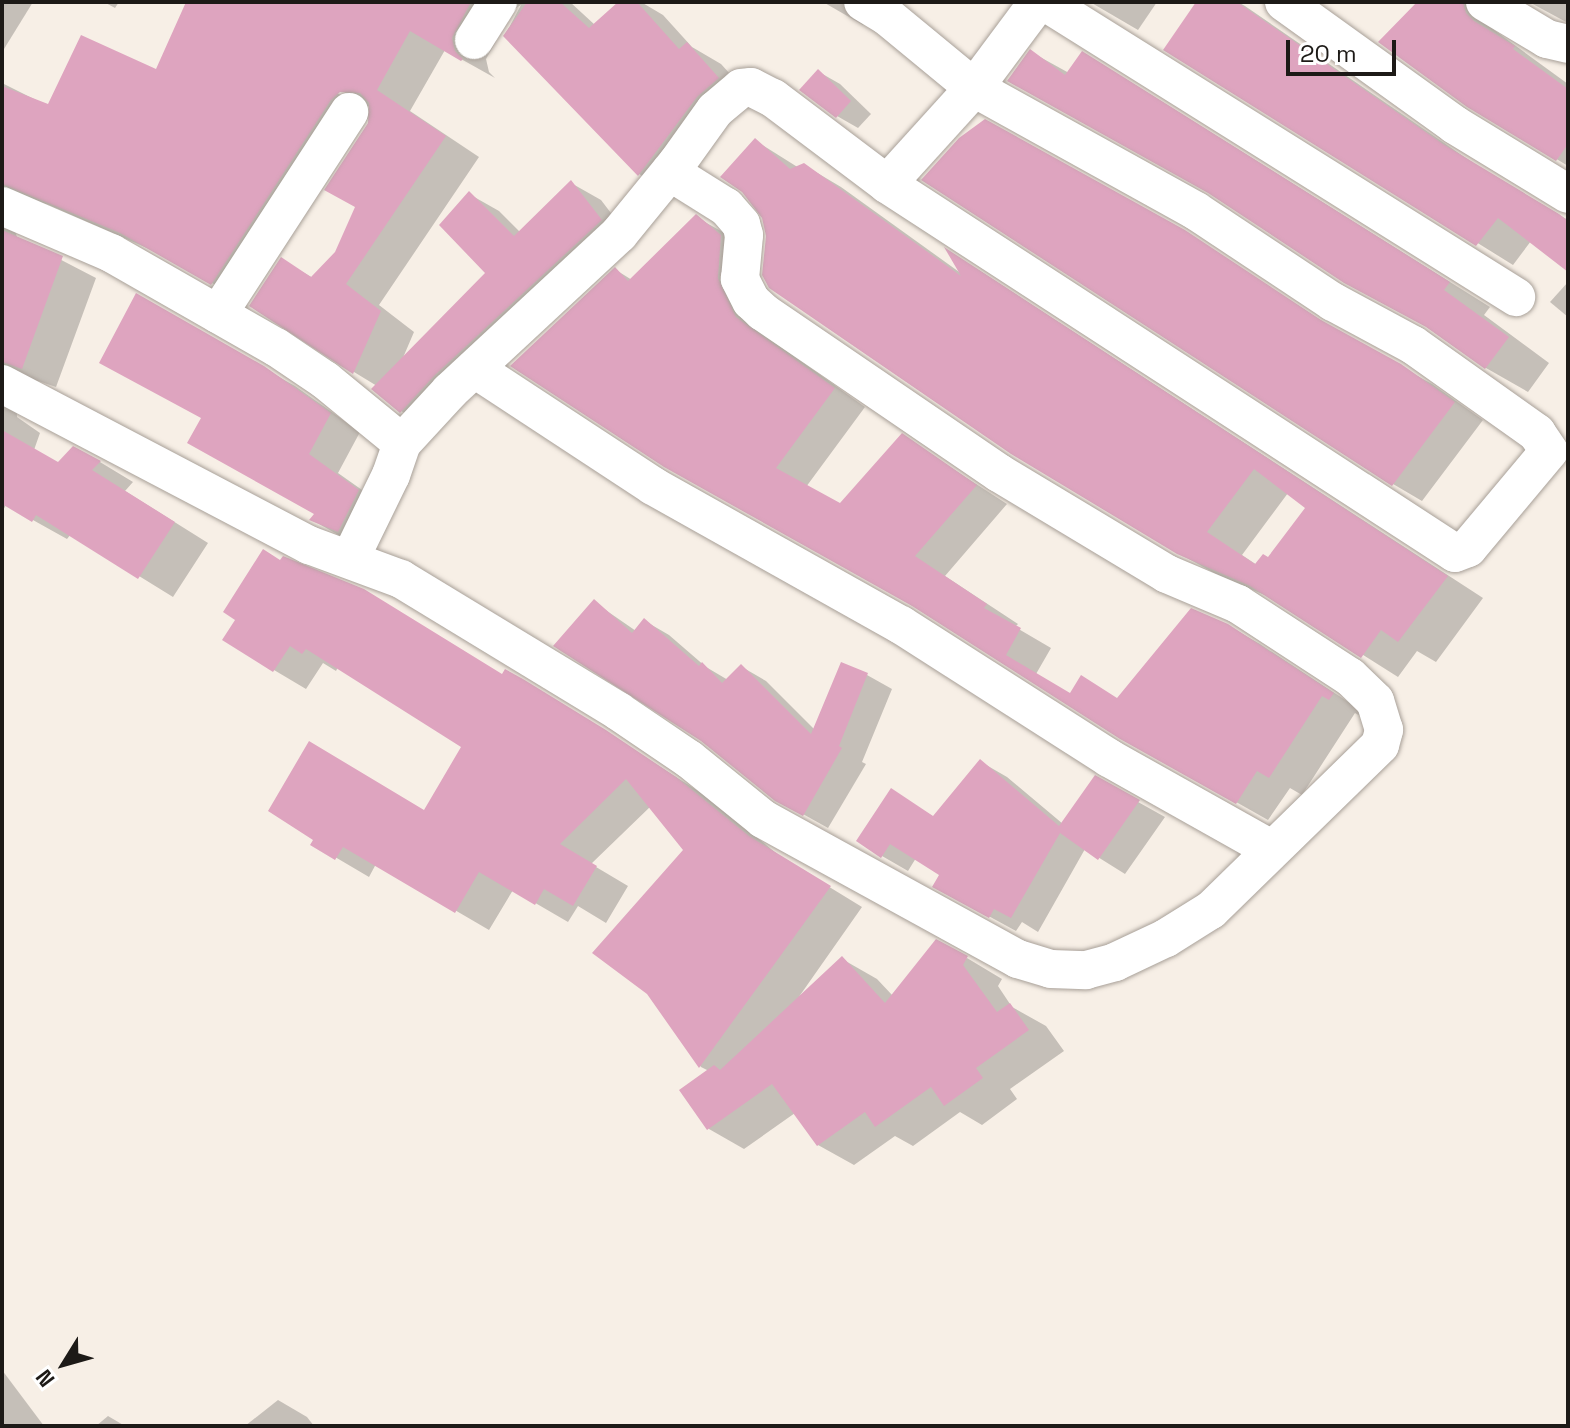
<!DOCTYPE html>
<style>
body{margin:0}
#map{position:relative;width:1570px;height:1428px;overflow:hidden;background:#f7efe6;font-family:"Space Grotesk",sans-serif}
div>[style]{position:absolute}
[style*='--x']{left:calc(var(--x)*1px);top:calc(var(--y)*1px);width:calc(var(--w)*1px);rotate:calc(var(--a)*1deg)}
.shadow>*{inset:0;background:#0003}
.building>*{inset:0;background:#dea4bf}
.roads{filter:drop-shadow(0 0 2px #a8a098) drop-shadow(0 0 2px #a8a098)}
.street>*{height:38px;margin:-19px;padding:0 19px;transform-origin:19px;border-radius:19px;background:#fff}
span{translate:-50% -50%;white-space:nowrap;text-align:center;line-height:1.15;-webkit-text-stroke:6px #fff;paint-order:stroke}
.frame{position:absolute;inset:0;border:4px solid #1d1a17;pointer-events:none}
.north{position:absolute;left:24px;top:1324px;width:80px;height:80px;-webkit-text-stroke:6px #fff;paint-order:stroke;rotate:233deg;font-size:22px;font-weight:700;line-height:32px;text-align:center;color:#1d1a17}
.north::after{content:'';display:block;margin:auto;width:28px;height:36px;background:#1d1a17;clip-path:polygon(50% 0,100% 100%,50% 72%,0 100%)}
.scale{position:absolute;left:1286px;top:40px;width:110px;height:36px;box-sizing:border-box;border:4px solid #1d1a17;border-top:0;padding-left:10px;font-size:24px;line-height:28px;white-space:nowrap;color:#1d1a17;-webkit-text-stroke:6px #fff;paint-order:stroke}
</style>
<div id="map">
<div class="shadow">
<i style="clip-path:polygon(2px 2px,33px 2px,4px 49px,2px 48px)"></i>
<i style="clip-path:polygon(104px 2px,119px 2px,115px 8px)"></i>
<i style="clip-path:polygon(evenodd,188px 2px,243px 2px,267px 13px,272px 2px,325px 2px,341px 10px,346px 2px,570px 2px,595px 25px,621px 2px,641px 2px,663px 15px,692px 47px,721px 64px,752px 98px,731px 116px,673px 194px,639px 174px,505px 35px,521px 5px,514px 9px,486px 59px,489px 72px,495px 78px,445px 50px,410px 111px,479px 157px,379px 305px,414px 332px,402px 360px,488px 273px,469px 194px,499px 211px,521px 233px,571px 183px,601px 200px,630px 238px,431px 428px,401px 411px,377px 386px,354px 372px,282px 260px,313px 278px,336px 253px,357px 207px,370px 115px,246px 302px,156px 252px,47px 204px,34px 203px,14px 228px,17px 237px,96px 278px,56px 387px,38px 381px,24px 385px,16px 394px,17px 417px,40px 433px,34px 450px,58px 464px,100px 462px,133px 482px,125px 491px,208px 543px,173px 597px,71px 534px,67px 539px,6px 505px,2px 512px,2px 83px,50px 107px,157px 72px,188px 2px,332px 85px,371px 108px,371px 112px,330px 89px,332px 85px)"></i>
<i style="clip-path:polygon(823px 2px,888px 2px,863px 25px)"></i>
<i style="clip-path:polygon(1090px 2px,1157px 2px,1138px 30px)"></i>
<i style="clip-path:polygon(1198px 2px,1238px 2px,1245px 6px,1479px 167px,1568px 220px,1568px 270px,1531px 241px,1513px 265px,1166px 49px)"></i>
<i style="clip-path:polygon(1420px 2px,1501px 2px,1491px 18px,1494px 30px,1568px 84px,1568px 166px,1468px 105px)"></i>
<i style="clip-path:polygon(1529px 2px,1568px 2px,1568px 23px)"></i>
<i style="clip-path:polygon(1031px 52px,1069px 73px,1124px 78px,1490px 307px,1484px 315px,1549px 363px,1528px 392px,1486px 368px)"></i>
<i style="clip-path:polygon(819px 72px,840px 84px,871px 114px,858px 128px,837px 116px)"></i>
<i style="clip-path:polygon(evenodd,756px 141px,799px 168px,804px 165px,841px 187px,962px 274px,949px 253px,980px 271px,1483px 598px,1436px 662px,1417px 651px,1398px 677px,1276px 600px,1216px 574px,1178px 553px,768px 236px,756px 141px,1288px 493px,1308px 508px,1269px 560px,1257px 565px,1242px 555px,1288px 493px)"></i>
<i style="clip-path:polygon(696px 217px,728px 235px,767px 337px,865px 407px,806px 487px,840px 506px,902px 436px,1007px 504px,945px 576px,1018px 624px,1015px 627px,1051px 648px,1036px 674px,1071px 695px,1118px 700px,1227px 625px,1260px 644px,1365px 713px,1362px 717px,1355px 713px,1302px 795px,1290px 788px,1268px 820px,1121px 737px,920px 609px,699px 485px,616px 270px,632px 280px)"></i>
<i style="clip-path:polygon(1184px 232px,1342px 334px,1432px 384px,1483px 420px,1422px 501px,1393px 484px)"></i>
<i style="clip-path:polygon(1568px 282px,1568px 317px,1550px 302px)"></i>
<i style="clip-path:polygon(137px 296px,295px 386px,360px 432px,338px 473px,389px 509px,342px 537px,312px 520px,317px 514px,203px 418px)"></i>
<i style="clip-path:polygon(594px 602px,636px 631px,645px 621px,669px 635px,706px 667px,728px 680px,742px 667px,766px 681px,815px 730px,867px 675px,892px 689px,862px 762px,866px 764px,828px 828px,776px 799px)"></i>
<i style="clip-path:polygon(238px 619px,504px 676px,557px 701px,709px 798px,782px 858px,862px 907px,796px 1001px,842px 959px,877px 979px,893px 996px,967px 958px,1002px 979px,998px 986px,1012px 1007px,1046px 1026px,1064px 1051px,1010px 1089px,1017px 1099px,982px 1125px,960px 1112px,913px 1146px,895px 1136px,854px 1165px,818px 1145px,795px 1113px,744px 1149px,709px 1129px,709px 1071px,701px 1067px,649px 992px,685px 850px,651px 806px,591px 864px,628px 886px,606px 923px,578px 906px,568px 922px,513px 890px,489px 930px,376px 864px,369px 877px,313px 844px,425px 812px,464px 746px,338px 667px,336px 671px,323px 663px,306px 689px,274px 670px)"></i>
<i style="clip-path:polygon(981px 762px,1007px 777px,1063px 824px,1095px 778px,1165px 817px,1125px 874px,1085px 849px,1038px 932px,1022px 922px,1016px 931px,961px 901px,942px 875px,916px 858px,908px 871px,882px 856px,892px 791px,934px 817px)"></i>
<i style="clip-path:polygon(2px 1370px,44px 1426px,2px 1426px)"></i>
<i style="clip-path:polygon(278px 1400px,307px 1417px,314px 1426px,245px 1426px)"></i>
<i style="clip-path:polygon(108px 1416px,125px 1426px,96px 1426px)"></i>
</div>
<div class="building">
<i style="clip-path:polygon(186px 2px,470px 4px,452px 38px,455px 51px,463px 59px,461px 61px,410px 31px,377px 90px,446px 136px,346px 284px,381px 311px,353px 374px,249px 306px,281px 257px,311px 277px,335px 252px,355px 207px,324px 190px,368px 123px,369px 103px,360px 93px,340px 92px,331px 100px,211px 285px,120px 233px,2px 184px,2px 86px,48px 104px,81px 35px,156px 69px)"></i>
<i style="clip-path:polygon(527px 2px,560px 2px,589px 28px,618px 2px,637px 2px,679px 49px,687px 42px,719px 78px,697px 97px,638px 176px,503px 36px)"></i>
<i style="clip-path:polygon(1196px 2px,1237px 2px,1443px 144px,1559px 214px,1568px 221px,1568px 272px,1498px 218px,1476px 246px,1163px 50px)"></i>
<i style="clip-path:polygon(1417px 2px,1463px 2px,1466px 13px,1474px 21px,1515px 46px,1513px 49px,1568px 89px,1568px 144px,1556px 161px,1467px 107px,1378px 42px)"></i>
<i style="clip-path:polygon(1030px 49px,1065px 75px,1082px 51px,1450px 282px,1444px 290px,1509px 337px,1485px 369px,1426px 327px,1344px 283px,1208px 193px,1007px 81px)"></i>
<i style="clip-path:polygon(818px 69px,851px 101px,836px 118px,799px 90px)"></i>
<i style="clip-path:polygon(985px 119px,1185px 230px,1321px 320px,1401px 364px,1455px 402px,1392px 486px,921px 180px,959px 138px)"></i>
<i style="clip-path:polygon(evenodd,755px 138px,790px 169px,804px 163px,961px 276px,944px 247px,1448px 576px,1398px 642px,1381px 630px,1361px 658px,1250px 586px,1177px 554px,1011px 454px,769px 288px,762px 275px,766px 236px,762px 218px,742px 192px,720px 177px,755px 138px,1254px 469px,1305px 508px,1268px 557px,1263px 554px,1255px 564px,1207px 532px,1254px 469px)"></i>
<i style="clip-path:polygon(571px 180px,602px 220px,435px 375px,400px 413px,371px 389px,485px 273px,439px 225px,469px 191px,514px 236px)"></i>
<i style="clip-path:polygon(696px 214px,721px 235px,718px 278px,736px 317px,835px 388px,776px 468px,840px 503px,902px 433px,977px 485px,915px 556px,987px 604px,984px 608px,1021px 628px,1006px 655px,1070px 693px,1081px 675px,1117px 698px,1191px 608px,1228px 624px,1334px 693px,1329px 700px,1322px 696px,1269px 778px,1257px 771px,1236px 804px,1120px 739px,912px 606px,664px 467px,510px 366px,615px 267px,628px 281px)"></i>
<i style="clip-path:polygon(2px 230px,63px 256px,22px 369px,2px 362px)"></i>
<i style="clip-path:polygon(136px 293px,264px 366px,331px 413px,309px 454px,359px 490px,338px 532px,309px 520px,314px 514px,187px 443px,201px 418px,99px 363px)"></i>
<i style="clip-path:polygon(2px 430px,58px 462px,73px 446px,101px 461px,92px 470px,175px 522px,138px 579px,36px 515px,32px 522px,2px 504px)"></i>
<i style="clip-path:polygon(263px 549px,280px 560px,283px 556px,364px 589px,502px 674px,505px 669px,523px 679px,606px 730px,676px 777px,749px 836px,831px 886px,699px 1068px,647px 994px,592px 953px,683px 850px,626px 779px,560px 844px,597px 866px,573px 906px,544px 889px,535px 905px,479px 872px,455px 913px,343px 847px,335px 860px,310px 845px,313px 840px,268px 811px,309px 741px,424px 810px,461px 747px,306px 649px,302px 654px,290px 646px,273px 672px,222px 640px,235px 620px,223px 612px)"></i>
<i style="clip-path:polygon(594px 599px,632px 633px,644px 618px,699px 666px,702px 662px,722px 683px,741px 664px,811px 734px,841px 662px,868px 673px,839px 746px,842px 748px,803px 816px,775px 801px,701px 741px,553px 646px)"></i>
<i style="clip-path:polygon(980px 759px,1059px 826px,1095px 775px,1140px 800px,1098px 860px,1060px 833px,1011px 918px,994px 909px,989px 918px,932px 887px,939px 875px,890px 844px,881px 858px,856px 841px,891px 788px,933px 816px)"></i>
<i style="clip-path:polygon(936px 939px,968px 956px,963px 965px,997px 1012px,1010px 1003px,1029px 1030px,976px 1068px,983px 1078px,944px 1106px,931px 1087px,875px 1127px,865px 1112px,817px 1146px,772px 1084px,707px 1130px,679px 1090px,714px 1065px,720px 1070px,842px 956px,885px 1003px)"></i>
</div>
<div class="roads">
<div class="street">
<i style="--x:1045;--y:2;--w:556;--a:32.06"></i>
<i style="--x:1284;--y:2;--w:211;--a:35.7"></i>
<i style="--x:1455;--y:125;--w:132;--a:31.4"></i>
<i style="--x:1485;--y:2;--w:72;--a:30.8"></i>
<i style="--x:1547;--y:39;--w:22;--a:13"></i>
<i style="--x:474;--y:40;--w:45;--a:-57.7"></i>
<i style="--x:887;--y:184;--w:130;--a:-47.8"></i>
<i style="--x:974;--y:88;--w:107;--a:-53.3"></i>
<i style="--x:2;--y:206;--w:119;--a:23.3"></i>
<i style="--x:111;--y:253;--w:190;--a:29.7"></i>
<i style="--x:276;--y:347;--w:59;--a:34"></i>
<i style="--x:325;--y:380;--w:99;--a:39.3"></i>
<i style="--x:218;--y:314;--w:241;--a:-57"></i>
<i style="--x:475;--y:369;--w:213;--a:33.3"></i>
<i style="--x:653;--y:486;--w:284;--a:29.3"></i>
<i style="--x:901;--y:625;--w:247;--a:32.6"></i>
<i style="--x:1109;--y:758;--w:186;--a:29.3"></i>
<i style="--x:2;--y:384;--w:347;--a:27.7"></i>
<i style="--x:309;--y:545;--w:98;--a:20.3"></i>
<i style="--x:401;--y:579;--w:254;--a:31.3"></i>
<i style="--x:618;--y:711;--w:86;--a:34.1"></i>
<i style="--x:689;--y:759;--w:95;--a:39"></i>
<i style="--x:763;--y:819;--w:291;--a:28.8"></i>
<i style="--x:1018;--y:959;--w:34;--a:17"></i>
<i style="--x:1051;--y:969;--w:35;--a:2"></i>
<i style="--x:1086;--y:970;--w:30;--a:-15"></i>
<i style="--x:1115;--y:962;--w:56;--a:-25.2"></i>
<i style="--x:1166;--y:938;--w:53;--a:-31.9"></i>
<i style="--x:1211;--y:910;--w:236;--a:-44.3"></i>
<i style="--x:1380;--y:745;--w:16;--a:-75"></i>
<i style="--x:1384;--y:730;--w:30;--a:-107"></i>
<i style="--x:1375;--y:701;--w:35;--a:-136"></i>
<i style="--x:1350;--y:677;--w:134;--a:-146.9"></i>
<i style="--x:1238;--y:604;--w:77;--a:-157.1"></i>
<i style="--x:1167;--y:574;--w:196;--a:-149"></i>
<i style="--x:999;--y:473;--w:286;--a:-145.7"></i>
<i style="--x:763;--y:312;--w:16;--a:-137"></i>
<i style="--x:751;--y:301;--w:25;--a:-117"></i>
<i style="--x:740;--y:279;--w:44;--a:-84.8"></i>
<i style="--x:744;--y:235;--w:11;--a:-105"></i>
<i style="--x:741;--y:224;--w:23;--a:-131"></i>
<i style="--x:726;--y:207;--w:66;--a:-148"></i>
<i style="--x:350;--y:559;--w:93;--a:-64"></i>
<i style="--x:391;--y:475;--w:34;--a:-71"></i>
<i style="--x:402;--y:443;--w:71;--a:-47.3"></i>
<i style="--x:450;--y:391;--w:231;--a:-42.9"></i>
<i style="--x:619;--y:234;--w:92;--a:-50.8"></i>
<i style="--x:677;--y:163;--w:65;--a:-54.4"></i>
<i style="--x:715;--y:110;--w:34;--a:-40"></i>
<i style="--x:741;--y:88;--w:10;--a:-6"></i>
<i style="--x:751;--y:87;--w:25;--a:27"></i>
<i style="--x:773;--y:98;--w:143;--a:37"></i>
<i style="--x:887;--y:184;--w:677;--a:33.01"></i>
<i style="--x:1455;--y:553;--w:14;--a:-21"></i>
<i style="--x:1468;--y:548;--w:126;--a:-50.1"></i>
<i style="--x:1549;--y:451;--w:22;--a:-124"></i>
<i style="--x:1537;--y:433;--w:152;--a:-144.6"></i>
<i style="--x:1413;--y:345;--w:91;--a:-151.7"></i>
<i style="--x:1333;--y:302;--w:164;--a:-146.4"></i>
<i style="--x:1196;--y:211;--w:254;--a:-151"></i>
<i style="--x:974;--y:88;--w:112;--a:-140.5"></i>
<i style="--x:888;--y:17;--w:29;--a:-149"></i>
</div>
</div>
<div class="frame"></div>
<div class="north">N</div>
<div class="scale">20 m</div>
</div>
